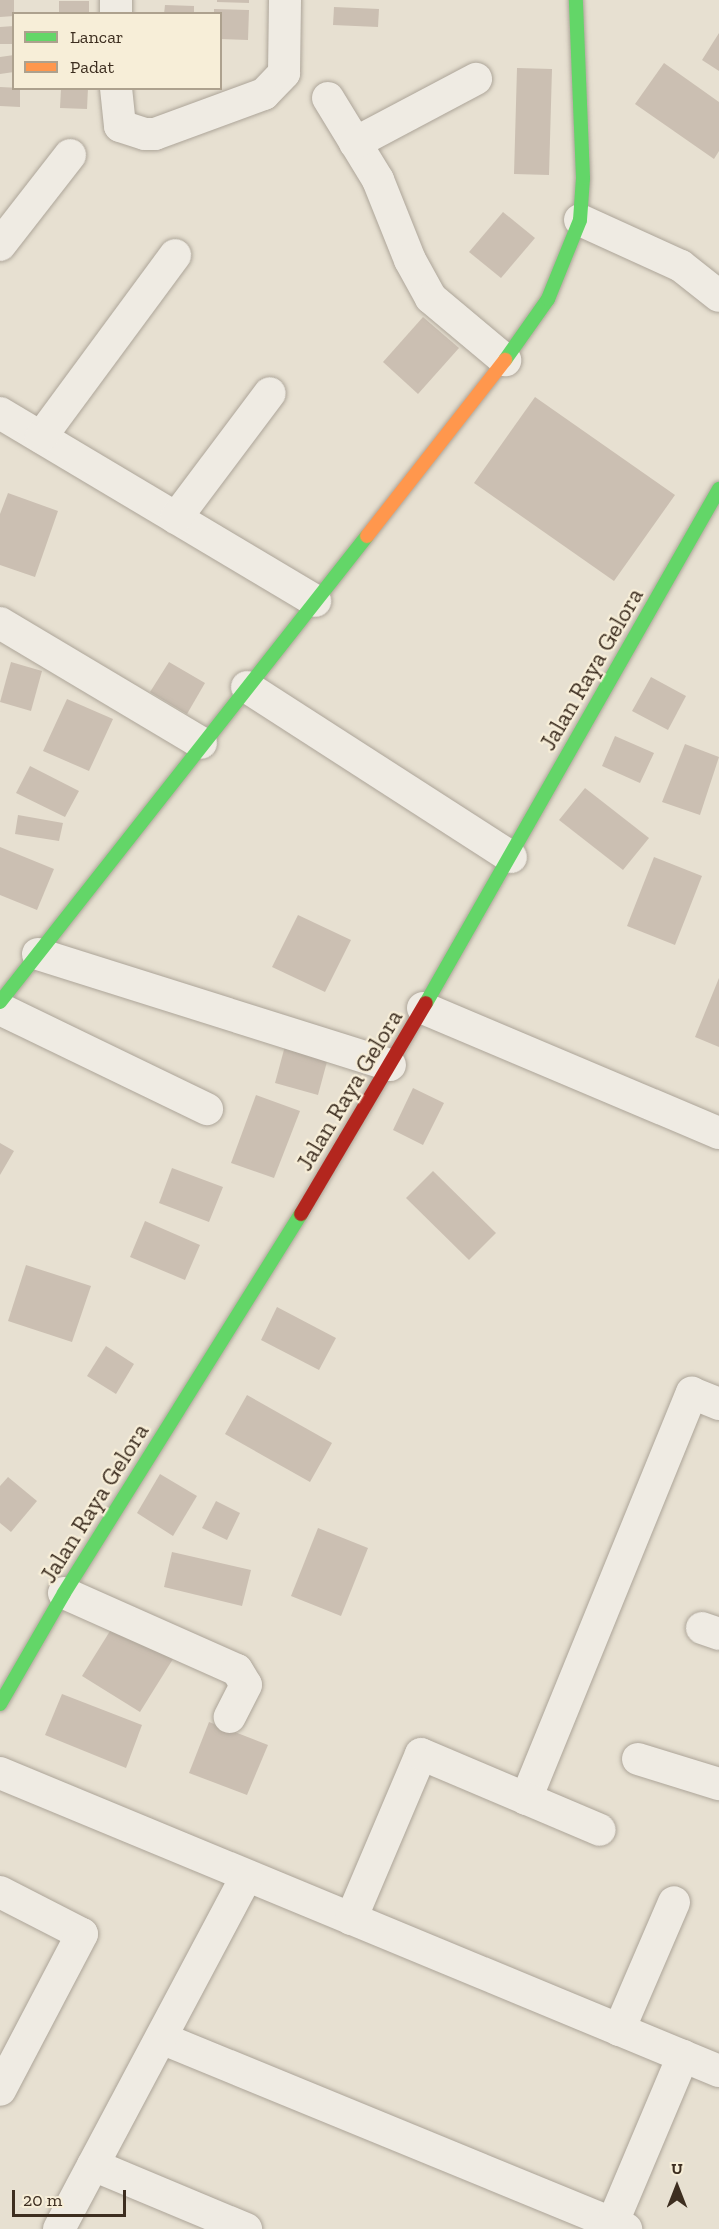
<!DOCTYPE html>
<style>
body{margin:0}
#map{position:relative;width:719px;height:2229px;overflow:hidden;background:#e7e0d1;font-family:"Zilla Slab",serif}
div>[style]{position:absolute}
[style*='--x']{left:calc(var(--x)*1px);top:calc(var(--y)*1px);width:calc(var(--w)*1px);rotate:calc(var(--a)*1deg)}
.building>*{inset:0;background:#cbbfb2}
.roads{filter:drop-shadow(0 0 2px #ada599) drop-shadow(0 0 2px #ada599)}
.street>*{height:32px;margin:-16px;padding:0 16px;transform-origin:16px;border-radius:16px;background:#efebe3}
.fast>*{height:14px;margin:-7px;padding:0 7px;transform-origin:7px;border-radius:7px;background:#63d668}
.slow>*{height:14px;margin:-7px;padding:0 7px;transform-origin:7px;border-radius:7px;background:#ff974d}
.jam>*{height:14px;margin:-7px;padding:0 7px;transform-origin:7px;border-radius:7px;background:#b3261e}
span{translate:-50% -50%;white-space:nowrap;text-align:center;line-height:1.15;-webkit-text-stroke:4.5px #f7eed8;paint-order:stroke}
.street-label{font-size:24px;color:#3d2e20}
.legend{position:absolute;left:12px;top:12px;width:210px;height:78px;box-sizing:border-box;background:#f7eed8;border:2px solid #ada18e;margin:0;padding:8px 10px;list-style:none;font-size:18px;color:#3d2e20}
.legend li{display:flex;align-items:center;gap:12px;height:30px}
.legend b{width:30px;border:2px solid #ada18e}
.north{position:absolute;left:647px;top:2157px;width:60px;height:60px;-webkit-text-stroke:4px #f7eed8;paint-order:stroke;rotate:0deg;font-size:16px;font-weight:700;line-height:24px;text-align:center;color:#3d2e20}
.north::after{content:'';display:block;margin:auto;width:21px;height:27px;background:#3d2e20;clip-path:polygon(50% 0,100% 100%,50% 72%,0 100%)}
.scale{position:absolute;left:12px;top:2190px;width:114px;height:27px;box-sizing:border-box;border:3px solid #3d2e20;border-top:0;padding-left:8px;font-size:18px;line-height:21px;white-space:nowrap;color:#3d2e20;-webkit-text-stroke:4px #f7eed8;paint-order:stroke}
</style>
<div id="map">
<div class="building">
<i style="clip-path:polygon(0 0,14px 0,14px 16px,0 17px)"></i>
<i style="clip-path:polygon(217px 0,249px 0,249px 3px,217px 2px)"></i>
<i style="clip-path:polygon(59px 1px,89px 1px,89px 14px,59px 14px)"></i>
<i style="clip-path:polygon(165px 5px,194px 6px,194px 14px,164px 14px)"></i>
<i style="clip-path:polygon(334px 7px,379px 9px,378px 27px,333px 25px)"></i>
<i style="clip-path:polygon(214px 9px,249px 10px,248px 40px,220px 39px,220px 14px,214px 14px)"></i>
<i style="clip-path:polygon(14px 26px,14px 44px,0 44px,0 27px)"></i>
<i style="clip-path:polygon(719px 33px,719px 71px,702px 60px)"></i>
<i style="clip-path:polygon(14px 55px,14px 72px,0 74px,0 57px)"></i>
<i style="clip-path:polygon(664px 63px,719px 102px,719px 151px,714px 159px,635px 104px)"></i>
<i style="clip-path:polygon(517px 68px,552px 69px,549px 175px,514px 174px)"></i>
<i style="clip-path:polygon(0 87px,20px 88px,20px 107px,0 106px)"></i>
<i style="clip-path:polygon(61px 88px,88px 88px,87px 109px,60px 108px)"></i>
<i style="clip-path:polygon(503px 212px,535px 238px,501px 278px,469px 252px)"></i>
<i style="clip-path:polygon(423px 317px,459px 348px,418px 394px,383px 362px)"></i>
<i style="clip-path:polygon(535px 397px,675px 495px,614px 581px,474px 483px)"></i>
<i style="clip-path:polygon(8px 493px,58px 511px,35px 577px,0 565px,0 514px)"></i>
<i style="clip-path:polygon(11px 662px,42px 671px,31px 711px,0 702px)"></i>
<i style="clip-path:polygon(169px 662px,205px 683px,187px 714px,150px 692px)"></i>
<i style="clip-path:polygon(651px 677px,686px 696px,668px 730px,632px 711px)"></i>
<i style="clip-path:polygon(67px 699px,113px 719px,89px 771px,43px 751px)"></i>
<i style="clip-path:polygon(615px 736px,654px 753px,640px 783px,602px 766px)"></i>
<i style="clip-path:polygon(685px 744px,719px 757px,700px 815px,662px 802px)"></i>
<i style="clip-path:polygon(30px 766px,79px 791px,65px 817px,16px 793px)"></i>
<i style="clip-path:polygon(585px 788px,649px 838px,623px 870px,559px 820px)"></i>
<i style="clip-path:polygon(18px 815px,63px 823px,59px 841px,15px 834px)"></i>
<i style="clip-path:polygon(0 847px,54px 869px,37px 910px,0 895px)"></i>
<i style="clip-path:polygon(654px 857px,702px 876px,675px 945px,627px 926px)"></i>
<i style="clip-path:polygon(298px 915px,351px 940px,325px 992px,272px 967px)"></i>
<i style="clip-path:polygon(719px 978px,719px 1047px,695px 1037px)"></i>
<i style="clip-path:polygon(285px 1046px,328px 1058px,318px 1095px,275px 1083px)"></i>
<i style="clip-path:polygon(413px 1088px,444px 1103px,423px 1145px,393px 1130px)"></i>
<i style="clip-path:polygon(256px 1095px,300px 1111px,274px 1178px,231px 1163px)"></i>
<i style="clip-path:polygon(0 1143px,14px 1151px,0 1175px)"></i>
<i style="clip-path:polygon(172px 1168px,223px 1187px,209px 1222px,159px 1203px)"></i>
<i style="clip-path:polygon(433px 1171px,496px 1233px,469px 1260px,406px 1198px)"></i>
<i style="clip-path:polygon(145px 1221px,200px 1245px,185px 1280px,130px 1257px)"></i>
<i style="clip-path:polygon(26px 1265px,91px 1286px,72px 1342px,8px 1321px)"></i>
<i style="clip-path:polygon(277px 1307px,336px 1338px,319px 1370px,261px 1340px)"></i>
<i style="clip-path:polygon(106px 1346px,134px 1364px,116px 1394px,87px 1376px)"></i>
<i style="clip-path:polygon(247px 1395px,332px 1443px,310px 1482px,225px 1434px)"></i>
<i style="clip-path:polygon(160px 1474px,197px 1496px,173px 1536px,137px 1513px)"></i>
<i style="clip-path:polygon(8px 1477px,37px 1501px,11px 1532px,0 1523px,0 1486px)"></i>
<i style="clip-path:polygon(216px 1501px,240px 1513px,227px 1540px,202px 1528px)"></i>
<i style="clip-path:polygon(318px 1528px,368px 1548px,341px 1616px,291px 1596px)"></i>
<i style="clip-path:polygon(172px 1552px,251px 1570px,242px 1606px,164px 1587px)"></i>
<i style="clip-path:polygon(115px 1623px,173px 1659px,140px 1712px,82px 1676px)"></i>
<i style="clip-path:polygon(62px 1694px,142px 1725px,126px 1768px,45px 1735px)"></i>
<i style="clip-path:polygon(209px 1722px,268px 1745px,247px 1795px,189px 1773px)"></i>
</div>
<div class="roads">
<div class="street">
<i style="--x:116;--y:14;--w:14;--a:-90"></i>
<i style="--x:116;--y:88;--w:38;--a:84"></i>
<i style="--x:120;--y:126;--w:26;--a:18"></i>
<i style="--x:145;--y:134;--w:10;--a:0"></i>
<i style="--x:155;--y:134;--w:116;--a:-20.2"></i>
<i style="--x:264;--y:94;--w:29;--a:-46"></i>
<i style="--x:284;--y:73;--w:73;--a:-89.2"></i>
<i style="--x:328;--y:98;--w:96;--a:58.6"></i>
<i style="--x:378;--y:180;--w:86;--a:68.2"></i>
<i style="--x:410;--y:260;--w:43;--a:61.1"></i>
<i style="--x:431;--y:298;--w:97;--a:40"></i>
<i style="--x:355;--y:143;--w:137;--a:-27.9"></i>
<i style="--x:580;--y:220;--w:111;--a:24.5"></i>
<i style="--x:681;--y:266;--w:48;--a:38.3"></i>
<i style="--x:0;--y:245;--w:114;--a:-52.1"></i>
<i style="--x:0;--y:413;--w:367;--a:30.8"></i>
<i style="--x:41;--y:437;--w:226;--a:-53.6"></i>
<i style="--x:176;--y:518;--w:156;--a:-53.1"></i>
<i style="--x:0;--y:623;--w:234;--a:30.8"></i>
<i style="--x:247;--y:687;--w:314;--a:32.8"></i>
<i style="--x:38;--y:954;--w:369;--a:17.5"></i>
<i style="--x:423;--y:1008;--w:321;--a:22.9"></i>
<i style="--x:0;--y:1009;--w:230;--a:25.8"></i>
<i style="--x:64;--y:1593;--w:189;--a:24"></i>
<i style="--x:237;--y:1670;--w:17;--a:59"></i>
<i style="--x:246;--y:1685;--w:36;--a:117"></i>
<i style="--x:702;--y:1628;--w:18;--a:19"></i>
<i style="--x:638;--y:1759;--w:85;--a:17.2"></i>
<i style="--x:0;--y:1773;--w:778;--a:22.51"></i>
<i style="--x:526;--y:1799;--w:439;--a:-67.8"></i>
<i style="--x:692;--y:1393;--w:29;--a:22"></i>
<i style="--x:0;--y:1892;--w:92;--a:27.1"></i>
<i style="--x:82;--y:1934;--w:176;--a:117.7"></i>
<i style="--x:351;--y:1919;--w:179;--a:-67"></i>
<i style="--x:421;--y:1754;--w:194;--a:23"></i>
<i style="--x:619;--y:2030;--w:139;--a:-66.7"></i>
<i style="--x:161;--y:2038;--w:503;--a:22.33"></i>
<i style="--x:93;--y:2165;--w:166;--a:22.7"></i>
<i style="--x:59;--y:2229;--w:400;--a:-62"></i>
<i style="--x:610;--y:2229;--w:188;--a:-67.1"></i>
</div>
<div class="fast">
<i style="--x:505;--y:360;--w:75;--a:-54.8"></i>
<i style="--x:548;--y:299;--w:85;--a:-67.9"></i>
<i style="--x:580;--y:220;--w:42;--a:-85.9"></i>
<i style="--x:583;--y:178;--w:178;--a:-92.3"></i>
<i style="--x:0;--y:1002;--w:593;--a:-51.78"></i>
<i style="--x:426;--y:1003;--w:592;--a:-60.32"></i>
<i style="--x:0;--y:1704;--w:128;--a:-60"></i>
<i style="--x:64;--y:1593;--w:447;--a:-58"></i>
</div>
<div class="slow">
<i style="--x:367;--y:536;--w:224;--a:-51.9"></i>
</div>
<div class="jam">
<i style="--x:301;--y:1214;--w:245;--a:-59.4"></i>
</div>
</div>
<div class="street-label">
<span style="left:591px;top:669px;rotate:-60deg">Jalan Raya Gelora</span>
<span style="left:349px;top:1090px;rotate:-59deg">Jalan Raya Gelora</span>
<span style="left:94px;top:1503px;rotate:-58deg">Jalan Raya Gelora</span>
</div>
<ul class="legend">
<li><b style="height:8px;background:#63d668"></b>Lancar</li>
<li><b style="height:8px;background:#ff974d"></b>Padat</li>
</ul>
<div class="north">U</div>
<div class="scale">20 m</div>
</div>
